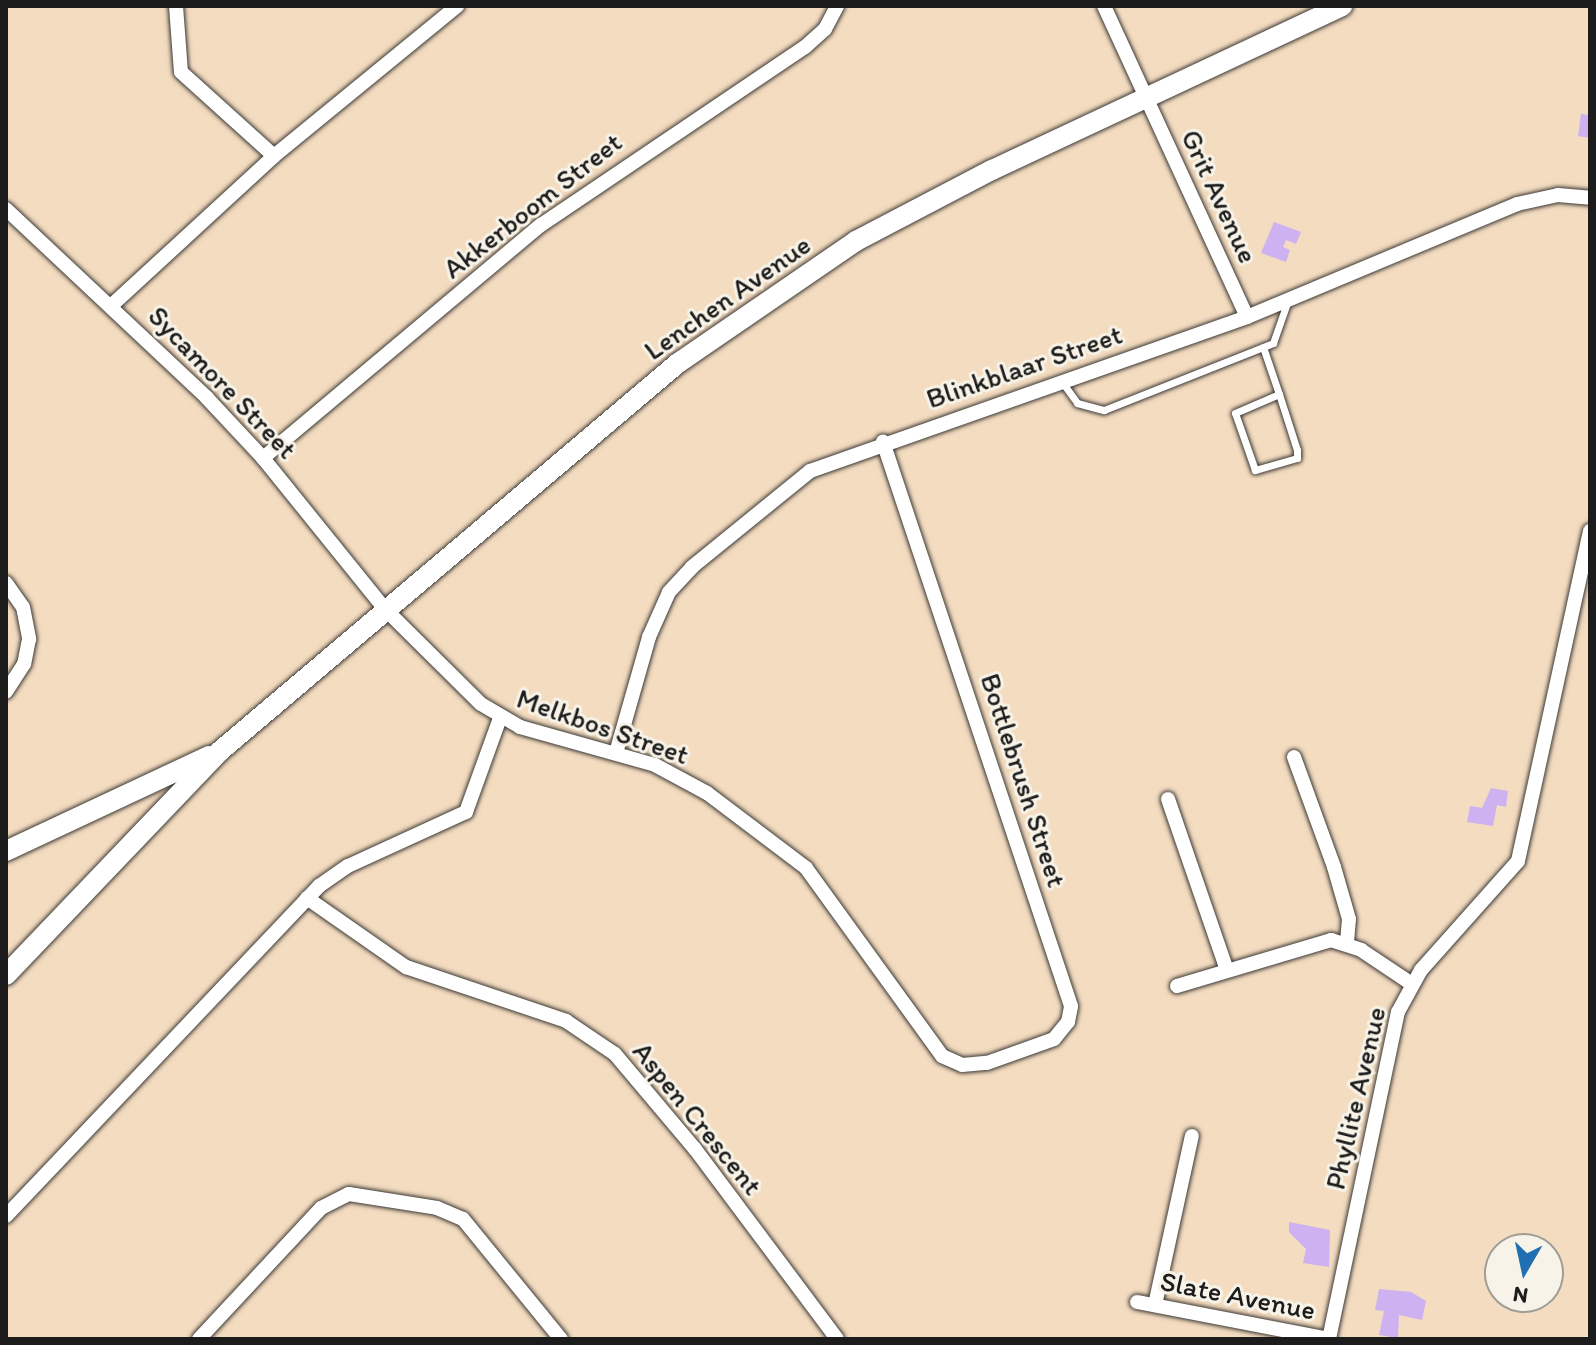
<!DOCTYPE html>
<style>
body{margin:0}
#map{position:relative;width:1596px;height:1345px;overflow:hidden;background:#f4dcc0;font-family:Itim,sans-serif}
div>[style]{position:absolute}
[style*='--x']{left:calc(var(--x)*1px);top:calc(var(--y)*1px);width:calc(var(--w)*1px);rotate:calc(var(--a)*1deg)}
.building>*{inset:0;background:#cdb1f1}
.roads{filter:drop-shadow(0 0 2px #3c3935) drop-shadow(0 0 2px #3c3935)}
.lane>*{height:7px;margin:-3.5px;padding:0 3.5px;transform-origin:3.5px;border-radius:3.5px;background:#fff}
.street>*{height:14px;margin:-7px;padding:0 7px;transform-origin:7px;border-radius:7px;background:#fff}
.secondary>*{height:20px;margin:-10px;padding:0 10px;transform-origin:10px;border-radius:10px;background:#fff}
span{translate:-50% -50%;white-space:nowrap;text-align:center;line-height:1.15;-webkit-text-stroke:6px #f7f3e8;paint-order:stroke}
.street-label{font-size:28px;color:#1c1c1c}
.frame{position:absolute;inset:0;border:8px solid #1c1c1c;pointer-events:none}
.north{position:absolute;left:1484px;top:1233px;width:80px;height:80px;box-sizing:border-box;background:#f7f3e8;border:2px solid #9f9d96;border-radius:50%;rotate:189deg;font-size:22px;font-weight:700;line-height:32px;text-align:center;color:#1c1c1c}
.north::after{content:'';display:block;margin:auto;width:28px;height:36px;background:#1f6fb2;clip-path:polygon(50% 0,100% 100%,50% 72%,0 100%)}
</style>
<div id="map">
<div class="building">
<i style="clip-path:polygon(1581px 114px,1590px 115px,1590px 138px,1578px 136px)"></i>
<i style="clip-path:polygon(1274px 222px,1301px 232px,1296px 244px,1286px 240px,1283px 247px,1290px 250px,1286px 262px,1261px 253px)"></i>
<i style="clip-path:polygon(1491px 788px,1508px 791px,1506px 807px,1497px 805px,1493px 826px,1467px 822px,1470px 806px,1482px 808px)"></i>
<i style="clip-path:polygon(1289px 1222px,1330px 1230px,1329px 1267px,1303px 1263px,1306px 1249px,1289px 1232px)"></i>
<i style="clip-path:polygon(1379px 1289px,1411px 1292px,1426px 1301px,1422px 1320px,1399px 1315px,1398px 1338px,1379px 1335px,1384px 1311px,1375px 1310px)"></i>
</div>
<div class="roads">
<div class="lane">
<i style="--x:1263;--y:347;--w:50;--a:71.2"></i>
<i style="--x:1279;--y:394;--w:59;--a:72.2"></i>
<i style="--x:1297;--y:450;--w:8;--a:90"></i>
<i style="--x:1297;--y:458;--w:44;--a:164.1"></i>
<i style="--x:1255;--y:470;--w:60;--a:-109.3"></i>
<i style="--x:1235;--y:413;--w:48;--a:-23.4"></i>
<i style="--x:1062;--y:382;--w:26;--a:54"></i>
<i style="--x:1077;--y:403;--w:28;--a:15"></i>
<i style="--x:1104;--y:410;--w:182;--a:-21.6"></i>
<i style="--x:1273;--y:343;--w:42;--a:-70.7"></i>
</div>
<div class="street">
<i style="--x:176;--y:6;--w:66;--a:85.7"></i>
<i style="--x:181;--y:72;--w:125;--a:42.1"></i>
<i style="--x:1104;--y:6;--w:342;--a:65.3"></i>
<i style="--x:6;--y:209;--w:276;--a:43.2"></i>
<i style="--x:207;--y:398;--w:82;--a:47"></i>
<i style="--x:263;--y:458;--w:193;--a:51.1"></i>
<i style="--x:384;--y:608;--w:136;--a:44.7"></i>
<i style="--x:481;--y:704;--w:45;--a:30.5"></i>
<i style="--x:520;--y:727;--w:140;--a:15.7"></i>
<i style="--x:655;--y:765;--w:59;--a:28.3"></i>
<i style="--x:707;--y:793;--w:124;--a:37.1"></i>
<i style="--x:806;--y:868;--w:232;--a:54.1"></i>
<i style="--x:942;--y:1056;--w:22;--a:24"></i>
<i style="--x:962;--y:1065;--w:25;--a:-5"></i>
<i style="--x:987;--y:1063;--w:71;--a:-19.7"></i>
<i style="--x:1054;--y:1039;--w:22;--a:-51"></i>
<i style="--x:1068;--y:1022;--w:16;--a:-79"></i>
<i style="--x:1071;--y:1006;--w:595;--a:-108.43"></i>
<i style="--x:112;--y:305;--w:220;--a:-42.6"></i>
<i style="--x:274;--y:156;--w:237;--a:-39.3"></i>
<i style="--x:263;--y:458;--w:363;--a:-40"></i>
<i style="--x:541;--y:225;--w:318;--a:-34"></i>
<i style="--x:805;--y:47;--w:27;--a:-42"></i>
<i style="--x:825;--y:29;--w:26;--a:-62"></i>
<i style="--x:6;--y:583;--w:29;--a:55"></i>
<i style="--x:23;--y:607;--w:33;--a:79"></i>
<i style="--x:29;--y:639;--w:25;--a:101"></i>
<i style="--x:24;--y:664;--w:33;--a:123"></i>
<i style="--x:616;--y:753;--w:121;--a:-74.1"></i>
<i style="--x:649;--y:637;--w:49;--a:-66"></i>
<i style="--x:669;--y:592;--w:34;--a:-47"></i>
<i style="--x:692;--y:567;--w:152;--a:-39.1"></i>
<i style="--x:810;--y:471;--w:463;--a:-19.4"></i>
<i style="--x:1247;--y:317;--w:293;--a:-22.7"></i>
<i style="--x:1517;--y:204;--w:42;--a:-12.4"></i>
<i style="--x:1558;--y:195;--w:32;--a:5"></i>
<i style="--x:1294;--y:757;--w:117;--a:70"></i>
<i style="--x:1334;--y:867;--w:54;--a:73.9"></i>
<i style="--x:1349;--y:919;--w:24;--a:95"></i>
<i style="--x:1168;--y:799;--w:181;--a:71"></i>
<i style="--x:307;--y:898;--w:121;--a:34.9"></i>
<i style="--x:406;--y:967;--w:169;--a:18.6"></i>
<i style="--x:566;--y:1021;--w:59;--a:34"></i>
<i style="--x:615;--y:1054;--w:124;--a:49.9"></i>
<i style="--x:695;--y:1149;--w:237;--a:53.2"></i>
<i style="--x:1177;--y:986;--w:161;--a:-16.6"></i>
<i style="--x:1331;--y:940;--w:32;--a:18"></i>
<i style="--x:1361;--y:950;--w:61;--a:33.7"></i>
<i style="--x:6;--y:1216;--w:455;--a:-46.5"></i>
<i style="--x:319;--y:886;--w:35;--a:-35"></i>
<i style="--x:348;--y:866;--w:130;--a:-24.6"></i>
<i style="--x:466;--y:812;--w:100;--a:-70.1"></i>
<i style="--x:1137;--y:1302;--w:196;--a:10.9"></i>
<i style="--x:1155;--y:1305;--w:173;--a:-77.7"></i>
<i style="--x:199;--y:1339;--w:179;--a:-47"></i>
<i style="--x:321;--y:1208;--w:31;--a:-27"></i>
<i style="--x:349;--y:1194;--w:89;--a:9"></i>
<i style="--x:437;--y:1208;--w:28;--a:23"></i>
<i style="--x:463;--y:1219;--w:155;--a:50.8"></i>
<i style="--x:1329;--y:1339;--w:334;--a:-78.1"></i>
<i style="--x:1398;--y:1012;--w:48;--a:-61.3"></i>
<i style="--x:1421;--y:970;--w:146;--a:-48.3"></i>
<i style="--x:1518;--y:861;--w:338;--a:-77.7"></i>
</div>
<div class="secondary">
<i style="--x:6;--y:851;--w:224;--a:-25.1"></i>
<i style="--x:6;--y:975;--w:310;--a:-46.3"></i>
<i style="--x:220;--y:751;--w:600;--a:-40.27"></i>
<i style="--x:678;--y:363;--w:216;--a:-34.4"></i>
<i style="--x:856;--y:241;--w:153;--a:-27.6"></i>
<i style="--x:992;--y:170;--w:387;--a:-25.1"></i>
</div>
</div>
<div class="street-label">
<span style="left:1220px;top:196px;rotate:65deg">Grit Avenue</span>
<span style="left:532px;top:205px;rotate:-38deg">Akkerboom Street</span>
<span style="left:727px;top:297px;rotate:-35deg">Lenchen Avenue</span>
<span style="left:1024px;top:366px;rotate:-19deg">Blinkblaar Street</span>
<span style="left:223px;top:382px;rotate:46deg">Sycamore Street</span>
<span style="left:603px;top:726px;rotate:19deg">Melkbos Street</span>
<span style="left:1024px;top:780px;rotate:72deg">Bottlebrush Street</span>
<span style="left:1355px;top:1098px;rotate:-77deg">Phyllite Avenue</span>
<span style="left:698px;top:1118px;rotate:51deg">Aspen Crescent</span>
<span style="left:1238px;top:1295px;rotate:11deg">Slate Avenue</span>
</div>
<div class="frame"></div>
<div class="north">N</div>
</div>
